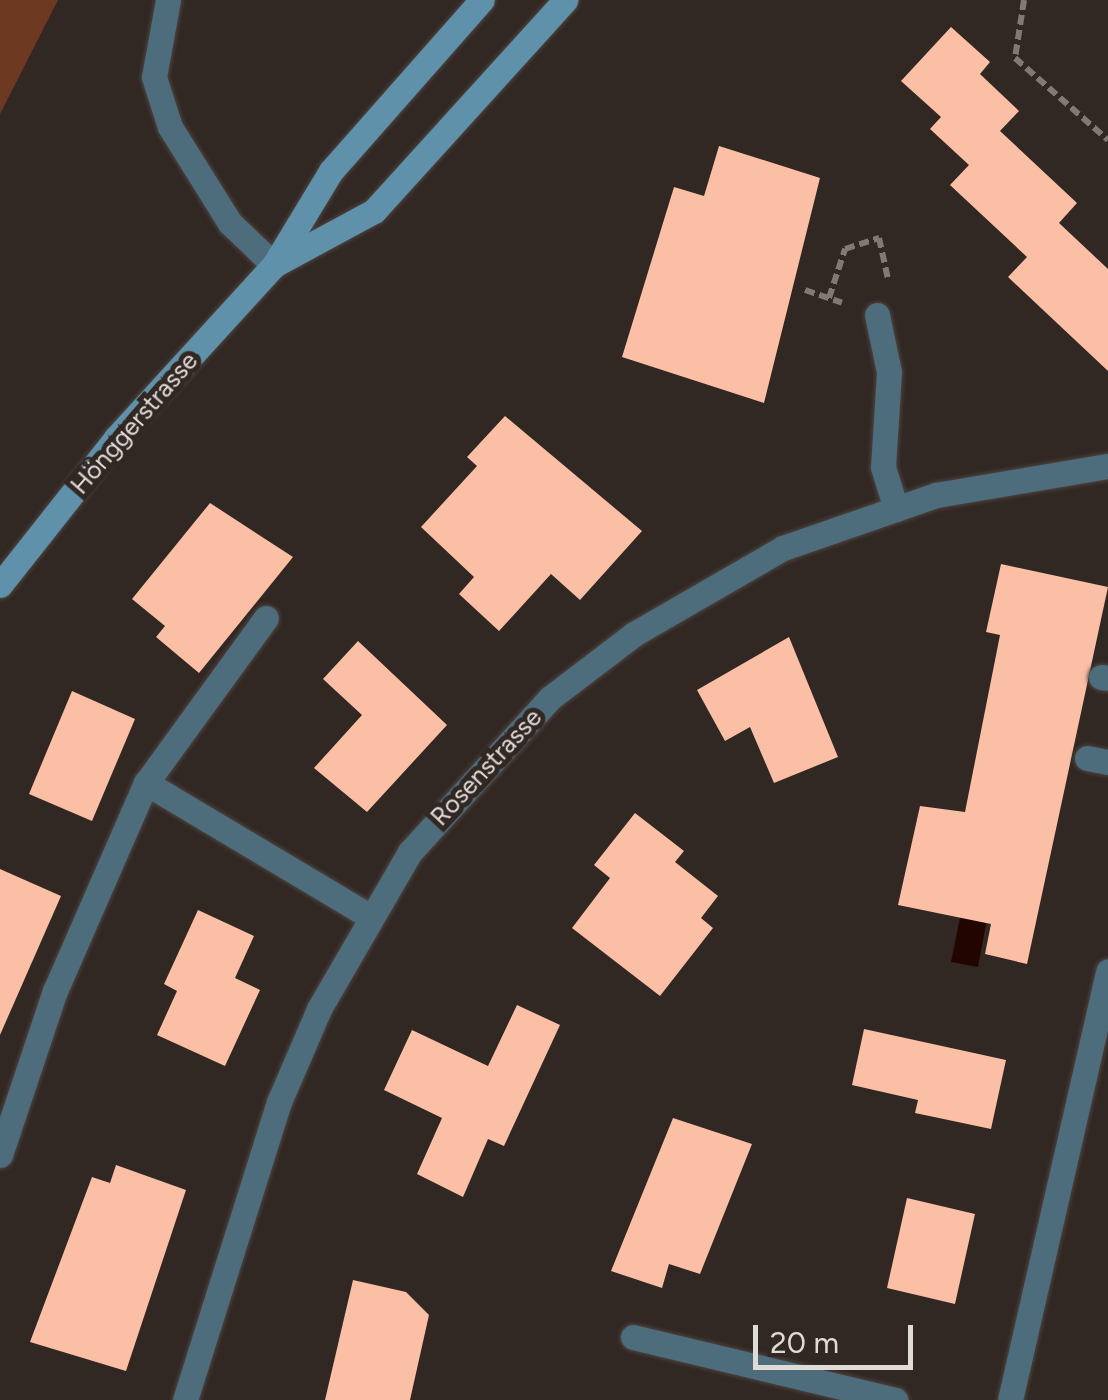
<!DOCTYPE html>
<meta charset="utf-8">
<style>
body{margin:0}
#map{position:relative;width:1108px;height:1400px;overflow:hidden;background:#312723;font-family:Figtree,sans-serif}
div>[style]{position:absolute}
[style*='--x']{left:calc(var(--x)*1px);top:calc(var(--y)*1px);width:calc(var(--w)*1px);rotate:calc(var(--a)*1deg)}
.green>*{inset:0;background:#6d3921}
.water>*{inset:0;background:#230500}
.building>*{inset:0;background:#fabfa5}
.path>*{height:6px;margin-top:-3px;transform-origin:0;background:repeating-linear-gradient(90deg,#817976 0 10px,transparent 0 15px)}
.roads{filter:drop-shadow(0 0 2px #4d4440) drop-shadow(0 0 2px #4d4440)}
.lane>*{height:25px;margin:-12.5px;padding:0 12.5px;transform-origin:12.5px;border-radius:12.5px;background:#4d6c7c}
.street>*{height:25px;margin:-12.5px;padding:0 12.5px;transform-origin:12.5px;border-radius:12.5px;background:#4d6c7c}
.secondary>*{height:25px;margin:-12.5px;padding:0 12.5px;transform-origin:12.5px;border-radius:12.5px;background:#5f91aa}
span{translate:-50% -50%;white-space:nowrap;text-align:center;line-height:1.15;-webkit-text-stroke:10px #312723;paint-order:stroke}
.street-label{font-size:25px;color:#e1dbd8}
.scale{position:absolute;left:753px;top:1325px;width:160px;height:45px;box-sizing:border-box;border:5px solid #e1dbd8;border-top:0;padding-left:12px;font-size:30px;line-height:35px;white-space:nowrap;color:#e1dbd8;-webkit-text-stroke:8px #312723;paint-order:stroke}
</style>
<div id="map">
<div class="green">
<i style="clip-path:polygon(0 0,58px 0,0 114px)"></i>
</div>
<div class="water">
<i style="clip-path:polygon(963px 903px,989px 908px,978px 967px,951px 962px)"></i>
</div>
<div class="building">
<i style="clip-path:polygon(951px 27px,990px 62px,980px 74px,1019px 111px,1000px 131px,1077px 203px,1059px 223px,1108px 269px,1108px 371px,1008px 277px,1027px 257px,950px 185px,969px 165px,930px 129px,941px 117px,901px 81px)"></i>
<i style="clip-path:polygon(719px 146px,820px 178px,764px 403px,622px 357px,674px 187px,704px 196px)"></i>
<i style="clip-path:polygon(505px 416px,642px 531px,580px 600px,551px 574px,499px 631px,459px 594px,474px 577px,421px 527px,477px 466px,467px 457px)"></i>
<i style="clip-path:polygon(210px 503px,293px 557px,199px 673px,156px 637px,165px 626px,132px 599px)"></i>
<i style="clip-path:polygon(1001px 564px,1108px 587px,1027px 964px,985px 954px,991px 924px,898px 905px,920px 806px,965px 812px,1000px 635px,986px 632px)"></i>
<i style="clip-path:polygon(789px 637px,838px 757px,774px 783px,750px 727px,725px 741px,697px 690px)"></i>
<i style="clip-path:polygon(358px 641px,447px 725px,367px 812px,314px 768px,362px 715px,323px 679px)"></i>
<i style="clip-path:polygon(72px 691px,135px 719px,92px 821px,29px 794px)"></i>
<i style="clip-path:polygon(635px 813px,684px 851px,675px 862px,718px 896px,701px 918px,713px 928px,660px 996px,572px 928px,610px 878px,594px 865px)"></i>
<i style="clip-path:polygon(0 869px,61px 896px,0 1035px)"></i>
<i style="clip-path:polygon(198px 910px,254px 936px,235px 978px,260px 990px,225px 1066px,157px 1035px,177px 991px,164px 984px)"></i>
<i style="clip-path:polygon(517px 1005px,560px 1025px,504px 1146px,488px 1139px,463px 1197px,417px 1174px,442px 1118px,384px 1090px,412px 1030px,488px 1066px)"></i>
<i style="clip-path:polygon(864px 1029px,1006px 1060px,991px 1129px,915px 1113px,918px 1100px,852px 1085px)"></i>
<i style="clip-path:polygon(673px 1118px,752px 1144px,700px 1274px,669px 1264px,662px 1288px,611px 1271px)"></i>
<i style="clip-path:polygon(116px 1165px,186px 1190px,126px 1371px,30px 1342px,92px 1177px,110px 1183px)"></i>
<i style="clip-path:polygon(907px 1198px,975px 1214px,955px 1304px,887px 1288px)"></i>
<i style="clip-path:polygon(353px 1280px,406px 1292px,429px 1315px,410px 1400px,325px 1400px)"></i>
</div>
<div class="path">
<i style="--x:1024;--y:0;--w:59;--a:98.8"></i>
<i style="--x:1015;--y:58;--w:124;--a:41.4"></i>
<i style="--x:805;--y:290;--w:39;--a:19"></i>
<i style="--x:829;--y:298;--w:52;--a:-71.9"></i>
<i style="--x:845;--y:249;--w:36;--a:-18"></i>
<i style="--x:879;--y:238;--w:42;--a:77.6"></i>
</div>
<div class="roads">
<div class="lane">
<i style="--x:877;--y:315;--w:58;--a:78.1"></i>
<i style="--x:889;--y:372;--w:95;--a:93.6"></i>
<i style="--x:883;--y:467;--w:44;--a:72.8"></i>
<i style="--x:1101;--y:677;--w:7;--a:8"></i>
<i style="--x:1087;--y:758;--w:21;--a:11"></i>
<i style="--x:146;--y:783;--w:260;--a:30.8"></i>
<i style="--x:0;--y:1155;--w:173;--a:-71.5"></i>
<i style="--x:55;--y:991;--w:227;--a:-66.4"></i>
<i style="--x:146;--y:783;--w:204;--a:-54"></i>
<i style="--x:633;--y:1337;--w:270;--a:13.5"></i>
</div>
<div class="street">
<i style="--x:168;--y:0;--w:78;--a:100.3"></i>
<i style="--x:154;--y:77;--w:52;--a:72.3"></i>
<i style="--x:170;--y:127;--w:113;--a:58"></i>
<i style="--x:230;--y:223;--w:61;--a:43.7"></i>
<i style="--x:185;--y:1400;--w:312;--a:-72.5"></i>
<i style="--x:279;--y:1102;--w:101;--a:-66.7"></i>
<i style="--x:319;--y:1009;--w:181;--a:-59.9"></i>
<i style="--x:410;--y:852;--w:208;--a:-47.7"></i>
<i style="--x:550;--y:698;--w:106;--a:-37.3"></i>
<i style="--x:634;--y:634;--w:172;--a:-30"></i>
<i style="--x:783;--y:548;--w:162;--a:-19.1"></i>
<i style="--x:936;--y:495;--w:174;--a:-9.6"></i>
<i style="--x:1010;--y:1400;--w:440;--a:-77.1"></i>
</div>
<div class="secondary">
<i style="--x:274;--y:265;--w:114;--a:-28.4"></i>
<i style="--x:374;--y:211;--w:285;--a:-47.8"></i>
<i style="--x:0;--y:585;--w:187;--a:-51.7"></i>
<i style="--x:116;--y:438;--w:234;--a:-47.6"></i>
<i style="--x:274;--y:265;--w:110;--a:-58.8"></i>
<i style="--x:331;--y:171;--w:228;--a:-48.6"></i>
</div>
</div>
<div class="street-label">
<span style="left:134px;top:423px;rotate:-49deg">Hönggerstrasse</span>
<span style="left:486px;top:767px;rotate:-47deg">Rosenstrasse</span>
</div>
<div class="scale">20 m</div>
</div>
